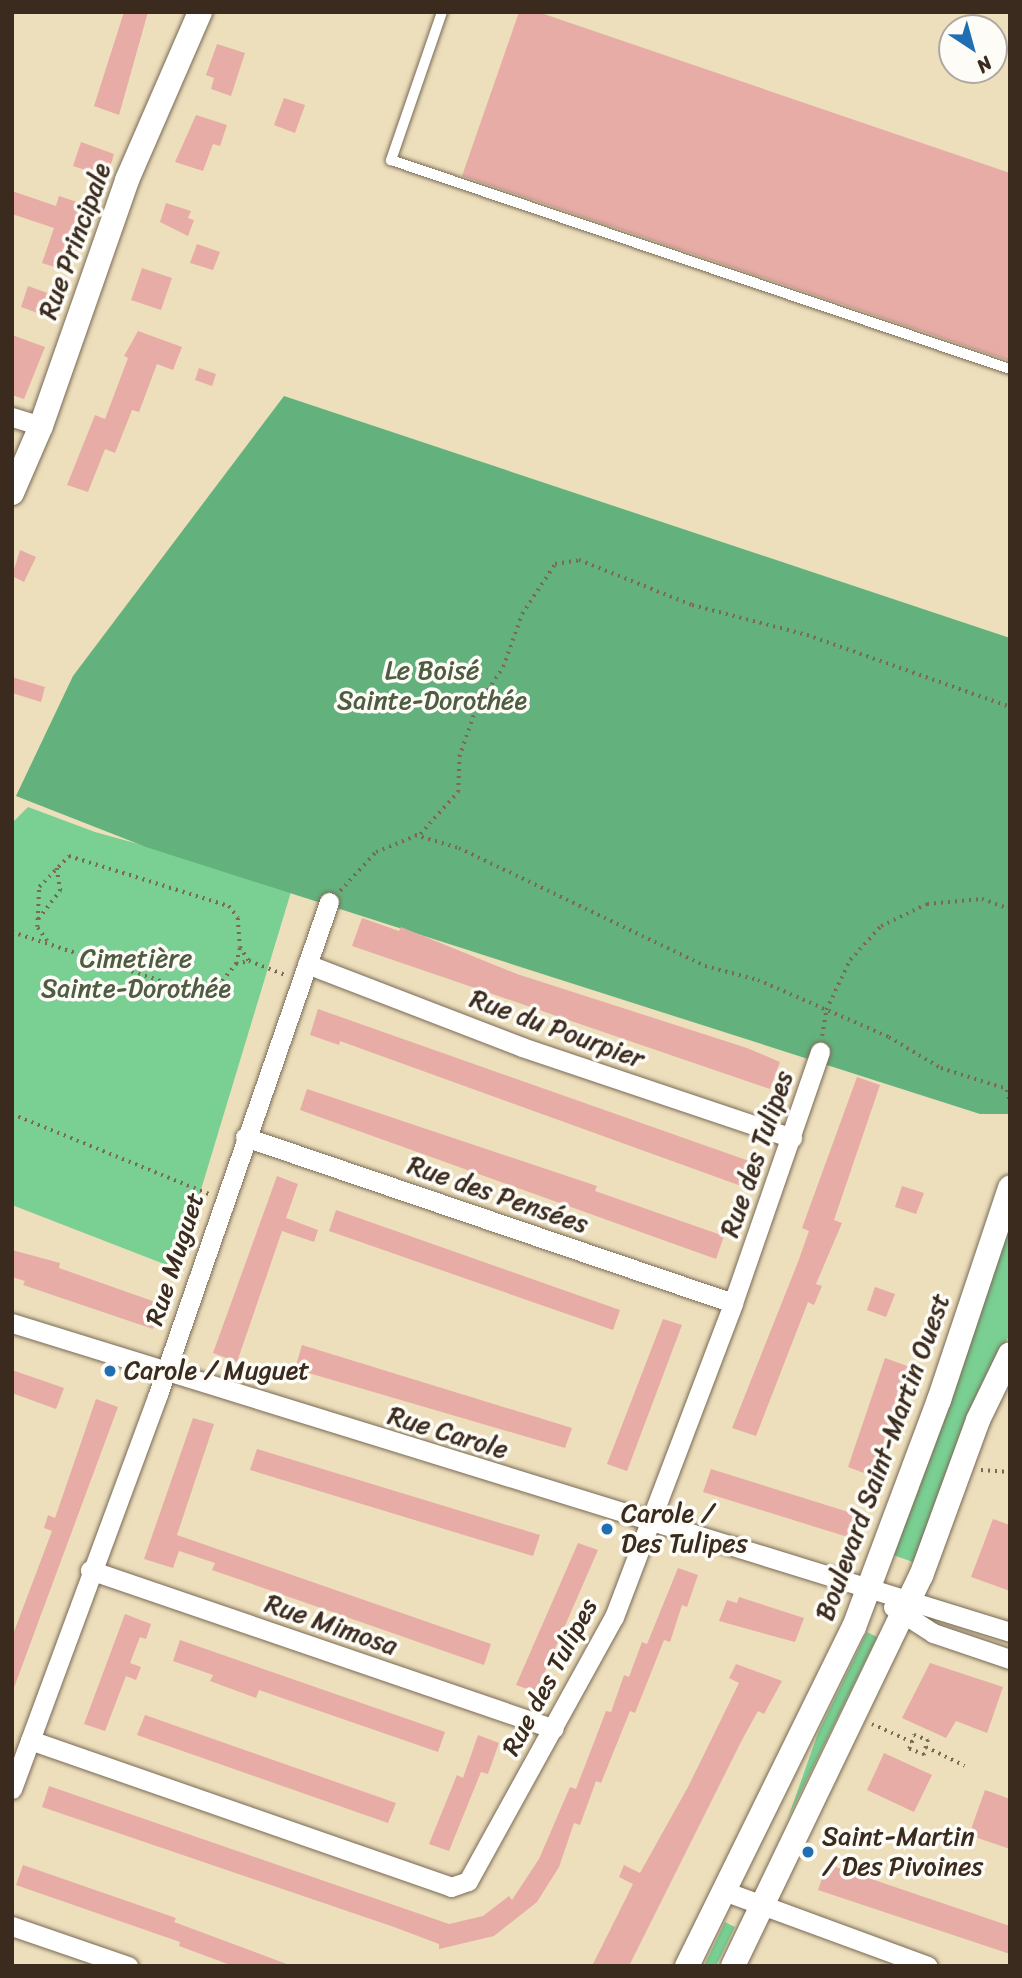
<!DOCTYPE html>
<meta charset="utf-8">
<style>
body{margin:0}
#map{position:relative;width:1022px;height:1978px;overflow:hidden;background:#eddfbc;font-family:Sriracha,sans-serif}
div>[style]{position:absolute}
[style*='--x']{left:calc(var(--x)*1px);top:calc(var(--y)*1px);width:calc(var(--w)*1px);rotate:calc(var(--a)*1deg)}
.green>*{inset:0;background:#7acf93}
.forest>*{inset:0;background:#63b27d}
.building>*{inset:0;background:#e7aca5}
.path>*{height:3.5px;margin-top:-1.75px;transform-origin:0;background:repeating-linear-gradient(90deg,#796955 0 2px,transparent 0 7px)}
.roads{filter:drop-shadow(0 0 2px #796955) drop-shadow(0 0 2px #796955)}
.service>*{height:10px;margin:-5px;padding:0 5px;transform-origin:5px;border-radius:5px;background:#fff}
.minor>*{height:19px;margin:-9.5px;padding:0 9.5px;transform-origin:9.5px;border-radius:9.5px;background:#fff}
.tertiary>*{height:24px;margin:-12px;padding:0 12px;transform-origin:12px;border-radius:12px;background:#fff}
.dots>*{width:19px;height:19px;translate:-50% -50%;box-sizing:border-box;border:4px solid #fdfcf7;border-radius:50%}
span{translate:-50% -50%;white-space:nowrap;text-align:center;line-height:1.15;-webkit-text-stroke:7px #fdfcf7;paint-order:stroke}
.street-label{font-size:26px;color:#3b2a1e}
.park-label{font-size:26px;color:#4e5c41}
.poi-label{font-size:26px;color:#3b2a1e}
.left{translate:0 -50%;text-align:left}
.frame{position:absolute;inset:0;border:14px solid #3b2a1e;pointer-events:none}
.north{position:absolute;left:938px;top:14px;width:70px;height:70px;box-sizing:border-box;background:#fdfcf7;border:2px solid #afa8a0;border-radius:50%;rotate:144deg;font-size:19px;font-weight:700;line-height:28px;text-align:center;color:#3b2a1e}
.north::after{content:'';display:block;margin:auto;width:24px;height:32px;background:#1f6fb2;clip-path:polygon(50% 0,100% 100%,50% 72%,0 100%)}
</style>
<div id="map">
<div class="green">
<i style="clip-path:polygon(1010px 638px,294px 882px,177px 1269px,12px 1205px,12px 823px,28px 807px,95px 832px,225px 868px)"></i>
<i style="clip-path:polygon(1010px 1223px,1010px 1334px,993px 1364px,916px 1563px,893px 1555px)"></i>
<i style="clip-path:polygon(867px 1632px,877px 1637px,788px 1818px,818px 1733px)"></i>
<i style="clip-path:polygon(725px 1922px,735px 1927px,716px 1966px,704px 1966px)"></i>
</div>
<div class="forest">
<i style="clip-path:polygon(284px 396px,1010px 638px,1010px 1114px,980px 1114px,146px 847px,16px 796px,73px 676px)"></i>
</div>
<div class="building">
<i style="clip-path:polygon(124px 12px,148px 12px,119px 115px,94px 106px)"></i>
<i style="clip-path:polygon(519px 12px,538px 12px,1010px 173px,1010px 361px,462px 176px)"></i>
<i style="clip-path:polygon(217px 44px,245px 53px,231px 96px,211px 89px,214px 78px,206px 75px)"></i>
<i style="clip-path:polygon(284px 98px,305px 105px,295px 133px,274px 125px)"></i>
<i style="clip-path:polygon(196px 115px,227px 125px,220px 146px,213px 144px,203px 171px,175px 162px)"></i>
<i style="clip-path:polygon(81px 142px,114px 154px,107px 177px,73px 166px)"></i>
<i style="clip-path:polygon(12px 191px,56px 206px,59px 196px,92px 207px,70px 272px,42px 263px,54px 228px,12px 214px)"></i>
<i style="clip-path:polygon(166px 203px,191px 211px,188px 218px,194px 220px,188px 236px,160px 222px)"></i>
<i style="clip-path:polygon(197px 244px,220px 252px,213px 270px,190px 263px)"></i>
<i style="clip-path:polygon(142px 268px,172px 278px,161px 310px,131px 300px)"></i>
<i style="clip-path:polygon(28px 286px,53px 295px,46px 316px,21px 307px)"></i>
<i style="clip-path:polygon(138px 331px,182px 347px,173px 370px,157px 364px,139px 412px,132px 410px,115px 453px,105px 449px,88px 492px,67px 485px,95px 415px,105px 419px,128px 358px,124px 356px)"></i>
<i style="clip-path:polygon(12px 335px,45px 347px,24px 399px,12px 395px)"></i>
<i style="clip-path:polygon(199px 368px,216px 374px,212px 386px,195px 380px)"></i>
<i style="clip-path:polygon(20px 550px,36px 557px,24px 582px,12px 576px)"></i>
<i style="clip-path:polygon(12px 677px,45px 687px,41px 702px,12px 693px)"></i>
<i style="clip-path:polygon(362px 918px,399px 931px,401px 927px,517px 974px,747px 1048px,780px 1062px,770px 1089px,352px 946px)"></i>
<i style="clip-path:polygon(318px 1009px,752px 1162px,744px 1187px,340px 1041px,339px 1045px,310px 1035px)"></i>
<i style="clip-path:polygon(857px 1077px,880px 1085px,834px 1220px,842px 1223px,816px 1284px,822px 1286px,814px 1305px,808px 1302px,756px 1436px,732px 1428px,798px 1262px,809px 1231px,802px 1228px)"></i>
<i style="clip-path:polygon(307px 1089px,597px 1186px,595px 1191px,724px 1236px,716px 1259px,300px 1110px)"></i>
<i style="clip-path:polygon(277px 1176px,298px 1184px,286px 1218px,318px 1230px,314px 1242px,282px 1231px,237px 1362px,213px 1353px)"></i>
<i style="clip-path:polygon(902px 1186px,924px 1193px,916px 1214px,895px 1207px)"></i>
<i style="clip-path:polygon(336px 1210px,620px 1310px,613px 1330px,329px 1231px)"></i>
<i style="clip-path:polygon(12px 1250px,60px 1263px,59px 1268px,161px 1304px,153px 1329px,23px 1285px,25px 1281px,12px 1277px)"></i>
<i style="clip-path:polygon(875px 1287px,895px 1294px,886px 1317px,867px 1310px)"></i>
<i style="clip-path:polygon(663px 1319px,682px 1325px,627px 1471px,607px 1464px)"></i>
<i style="clip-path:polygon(302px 1345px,572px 1428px,565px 1448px,295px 1369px)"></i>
<i style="clip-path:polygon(885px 1358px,910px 1367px,872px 1476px,848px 1467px)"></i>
<i style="clip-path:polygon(12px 1370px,64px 1388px,56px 1409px,12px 1393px)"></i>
<i style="clip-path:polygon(96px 1399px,118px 1407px,12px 1693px,12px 1637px,52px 1531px,44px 1528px,48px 1515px,55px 1518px)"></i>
<i style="clip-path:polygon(193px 1418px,214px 1424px,177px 1535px,491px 1644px,484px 1665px,212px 1570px,215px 1563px,179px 1551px,173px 1568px,144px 1559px)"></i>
<i style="clip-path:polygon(257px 1449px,540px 1535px,533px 1556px,250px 1470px)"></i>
<i style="clip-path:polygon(711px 1469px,858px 1515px,851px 1538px,703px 1492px)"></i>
<i style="clip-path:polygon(993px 1519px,1010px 1525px,1010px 1591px,971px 1577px)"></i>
<i style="clip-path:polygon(578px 1543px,598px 1550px,536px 1692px,516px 1685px)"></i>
<i style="clip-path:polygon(678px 1568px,698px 1575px,687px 1607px,682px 1605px,670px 1642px,664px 1640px,635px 1713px,630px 1711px,601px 1783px,596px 1781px,580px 1825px,574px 1823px,559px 1867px,537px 1902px,494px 1936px,439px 1949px,439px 1944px,394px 1927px,42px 1807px,49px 1786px,449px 1924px,483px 1916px,509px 1896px,512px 1900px,539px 1859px,570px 1787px,576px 1789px,606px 1711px,611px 1712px,624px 1675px,629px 1677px,642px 1642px,647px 1644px)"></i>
<i style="clip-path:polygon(739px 1597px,804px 1618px,795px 1642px,719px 1621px,727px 1600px,737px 1603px)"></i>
<i style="clip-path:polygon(125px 1614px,151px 1624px,146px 1639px,140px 1637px,130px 1663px,141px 1667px,136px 1680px,126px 1676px,105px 1731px,84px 1724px)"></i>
<i style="clip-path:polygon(180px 1640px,445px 1732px,438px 1752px,259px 1690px,256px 1698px,210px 1681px,213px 1675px,173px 1661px)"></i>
<i style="clip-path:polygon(930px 1663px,1003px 1687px,987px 1733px,956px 1721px,946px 1738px,902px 1718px)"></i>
<i style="clip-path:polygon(736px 1664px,782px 1681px,764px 1714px,758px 1711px,743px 1738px,629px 1966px,592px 1966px,633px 1884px,619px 1877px,624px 1865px,640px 1873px,688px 1787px,739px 1683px,729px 1678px)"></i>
<i style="clip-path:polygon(145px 1715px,396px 1803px,388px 1823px,137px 1735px)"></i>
<i style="clip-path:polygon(478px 1735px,499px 1743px,488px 1774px,481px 1772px,449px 1851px,429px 1844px,457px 1775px,463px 1778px)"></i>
<i style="clip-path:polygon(884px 1753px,932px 1775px,914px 1812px,867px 1790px)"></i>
<i style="clip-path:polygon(985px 1790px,1010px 1799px,1010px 1849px,969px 1835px)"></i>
<i style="clip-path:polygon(827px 1864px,1010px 1926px,1010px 1954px,818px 1890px)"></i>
<i style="clip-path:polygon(23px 1865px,176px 1918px,174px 1922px,292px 1966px,233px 1966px,179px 1946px,180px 1942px,16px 1885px)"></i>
</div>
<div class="path">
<i style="--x:415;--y:835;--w:46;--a:16.5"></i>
<i style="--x:459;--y:848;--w:273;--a:25.6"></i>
<i style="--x:705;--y:966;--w:55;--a:14.8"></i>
<i style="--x:758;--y:980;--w:143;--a:23.5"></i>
<i style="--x:889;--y:1037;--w:61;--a:30.8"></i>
<i style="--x:941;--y:1068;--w:72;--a:17.7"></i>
<i style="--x:340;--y:891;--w:53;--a:-47.3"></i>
<i style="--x:376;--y:852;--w:48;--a:-22.2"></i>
<i style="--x:420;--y:834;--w:57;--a:-47.9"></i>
<i style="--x:458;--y:792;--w:35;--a:-88"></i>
<i style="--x:459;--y:757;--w:52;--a:-70.9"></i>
<i style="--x:476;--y:708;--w:49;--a:-56.6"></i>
<i style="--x:503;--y:667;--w:56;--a:-70.3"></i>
<i style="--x:522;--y:614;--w:60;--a:-56.6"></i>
<i style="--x:555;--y:564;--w:24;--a:-9"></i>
<i style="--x:579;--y:560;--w:122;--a:21.7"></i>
<i style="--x:692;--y:605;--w:119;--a:14.6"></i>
<i style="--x:807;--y:635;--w:215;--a:19.5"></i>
<i style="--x:38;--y:919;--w:36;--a:-52"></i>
<i style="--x:60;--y:891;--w:25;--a:-99"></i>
<i style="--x:12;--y:932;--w:195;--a:18.2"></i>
<i style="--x:197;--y:993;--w:28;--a:-26"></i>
<i style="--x:222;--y:981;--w:22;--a:-51"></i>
<i style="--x:236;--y:964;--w:13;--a:-13"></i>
<i style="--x:47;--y:941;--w:17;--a:-126"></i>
<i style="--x:37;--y:927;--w:40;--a:-87.1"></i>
<i style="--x:39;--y:887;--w:43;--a:-45.9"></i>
<i style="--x:69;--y:856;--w:168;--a:17.4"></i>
<i style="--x:229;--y:906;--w:15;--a:53"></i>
<i style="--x:238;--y:918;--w:29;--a:86"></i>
<i style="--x:240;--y:947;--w:17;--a:57"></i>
<i style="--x:249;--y:961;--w:40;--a:21"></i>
<i style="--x:236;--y:964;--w:17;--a:-77"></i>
<i style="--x:822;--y:1036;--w:26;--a:-81"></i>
<i style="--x:826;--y:1010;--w:55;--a:-64.4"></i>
<i style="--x:850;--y:960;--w:46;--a:-47.6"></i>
<i style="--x:881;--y:926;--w:51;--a:-25.6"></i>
<i style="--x:927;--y:904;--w:55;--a:-5.2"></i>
<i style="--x:982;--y:899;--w:30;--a:20"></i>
<i style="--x:1007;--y:1090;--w:12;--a:76"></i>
<i style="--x:12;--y:1114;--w:215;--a:22.1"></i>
<i style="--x:981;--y:1470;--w:29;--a:4"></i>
<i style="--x:872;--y:1724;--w:44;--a:24.2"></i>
<i style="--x:914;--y:1735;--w:15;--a:20"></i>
<i style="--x:928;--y:1740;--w:16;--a:105"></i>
<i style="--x:924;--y:1755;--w:16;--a:-158"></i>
<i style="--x:909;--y:1749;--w:15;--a:-70"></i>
<i style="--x:926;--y:1747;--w:43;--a:26"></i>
</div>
<div class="roads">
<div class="service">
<i style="--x:442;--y:12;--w:157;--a:109"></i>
<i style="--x:391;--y:160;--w:653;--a:18.66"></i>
</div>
<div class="minor">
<i style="--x:12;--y:417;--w:30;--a:17"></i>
<i style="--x:307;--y:964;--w:230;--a:21.1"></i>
<i style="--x:522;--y:1047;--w:285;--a:18.6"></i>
<i style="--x:245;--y:1137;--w:515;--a:18.79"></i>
<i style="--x:12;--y:1323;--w:1045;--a:17.2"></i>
<i style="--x:90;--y:1570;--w:490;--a:18.9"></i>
<i style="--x:893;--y:1607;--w:48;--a:33"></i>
<i style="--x:933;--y:1633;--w:81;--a:18.7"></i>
<i style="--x:30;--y:1740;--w:446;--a:19.2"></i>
<i style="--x:451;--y:1887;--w:18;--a:-19"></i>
<i style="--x:468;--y:1881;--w:302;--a:-61.1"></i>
<i style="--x:614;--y:1617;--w:336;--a:-69.2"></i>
<i style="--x:733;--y:1303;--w:266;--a:-70.9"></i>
<i style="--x:12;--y:1789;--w:418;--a:-69.7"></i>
<i style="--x:157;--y:1397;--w:524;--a:-70.84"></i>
<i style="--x:724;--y:1891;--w:217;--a:20.2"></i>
<i style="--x:12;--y:1926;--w:123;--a:19"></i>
</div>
<div class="tertiary">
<i style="--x:12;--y:493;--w:73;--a:-66.6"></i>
<i style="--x:41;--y:426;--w:261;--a:-70.7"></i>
<i style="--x:127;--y:180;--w:183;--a:-66.5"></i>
<i style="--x:687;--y:1966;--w:378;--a:-63.8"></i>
<i style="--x:854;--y:1627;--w:242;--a:-69.5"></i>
<i style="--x:939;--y:1400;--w:224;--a:-71.5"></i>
<i style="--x:733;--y:1966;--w:433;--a:-64.3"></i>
<i style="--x:921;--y:1576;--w:166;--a:-69.9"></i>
<i style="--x:978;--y:1420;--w:73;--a:-64.1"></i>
</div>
</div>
<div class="dots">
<i style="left:110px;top:1371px;background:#1f6fb2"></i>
<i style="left:607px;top:1529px;background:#1f6fb2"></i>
<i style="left:808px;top:1852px;background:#1f6fb2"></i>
</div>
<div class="street-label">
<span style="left:75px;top:241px;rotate:-70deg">Rue Principale</span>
<span style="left:557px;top:1029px;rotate:20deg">Rue du Pourpier</span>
<span style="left:757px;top:1154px;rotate:-71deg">Rue des Tulipes</span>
<span style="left:498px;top:1195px;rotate:19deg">Rue des Pensées</span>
<span style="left:175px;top:1259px;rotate:-72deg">Rue Muguet</span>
<span style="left:448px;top:1433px;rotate:17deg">Rue Carole</span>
<span style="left:883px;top:1457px;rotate:-70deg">Boulevard Saint-Martin Ouest</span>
<span style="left:331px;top:1625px;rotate:19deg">Rue Mimosa</span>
<span style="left:550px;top:1677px;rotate:-62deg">Rue des Tulipes</span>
</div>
<div class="park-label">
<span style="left:432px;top:686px">Le Boisé<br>Sainte-Dorothée</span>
<span style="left:136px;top:974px">Cimetière<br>Sainte-Dorothée</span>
</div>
<div class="poi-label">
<span class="left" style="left:124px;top:1371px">Carole / Muguet</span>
<span class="left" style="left:621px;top:1529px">Carole /<br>Des Tulipes</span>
<span class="left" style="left:822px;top:1852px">Saint-Martin<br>/ Des Pivoines</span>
</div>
<div class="frame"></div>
<div class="north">N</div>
</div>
